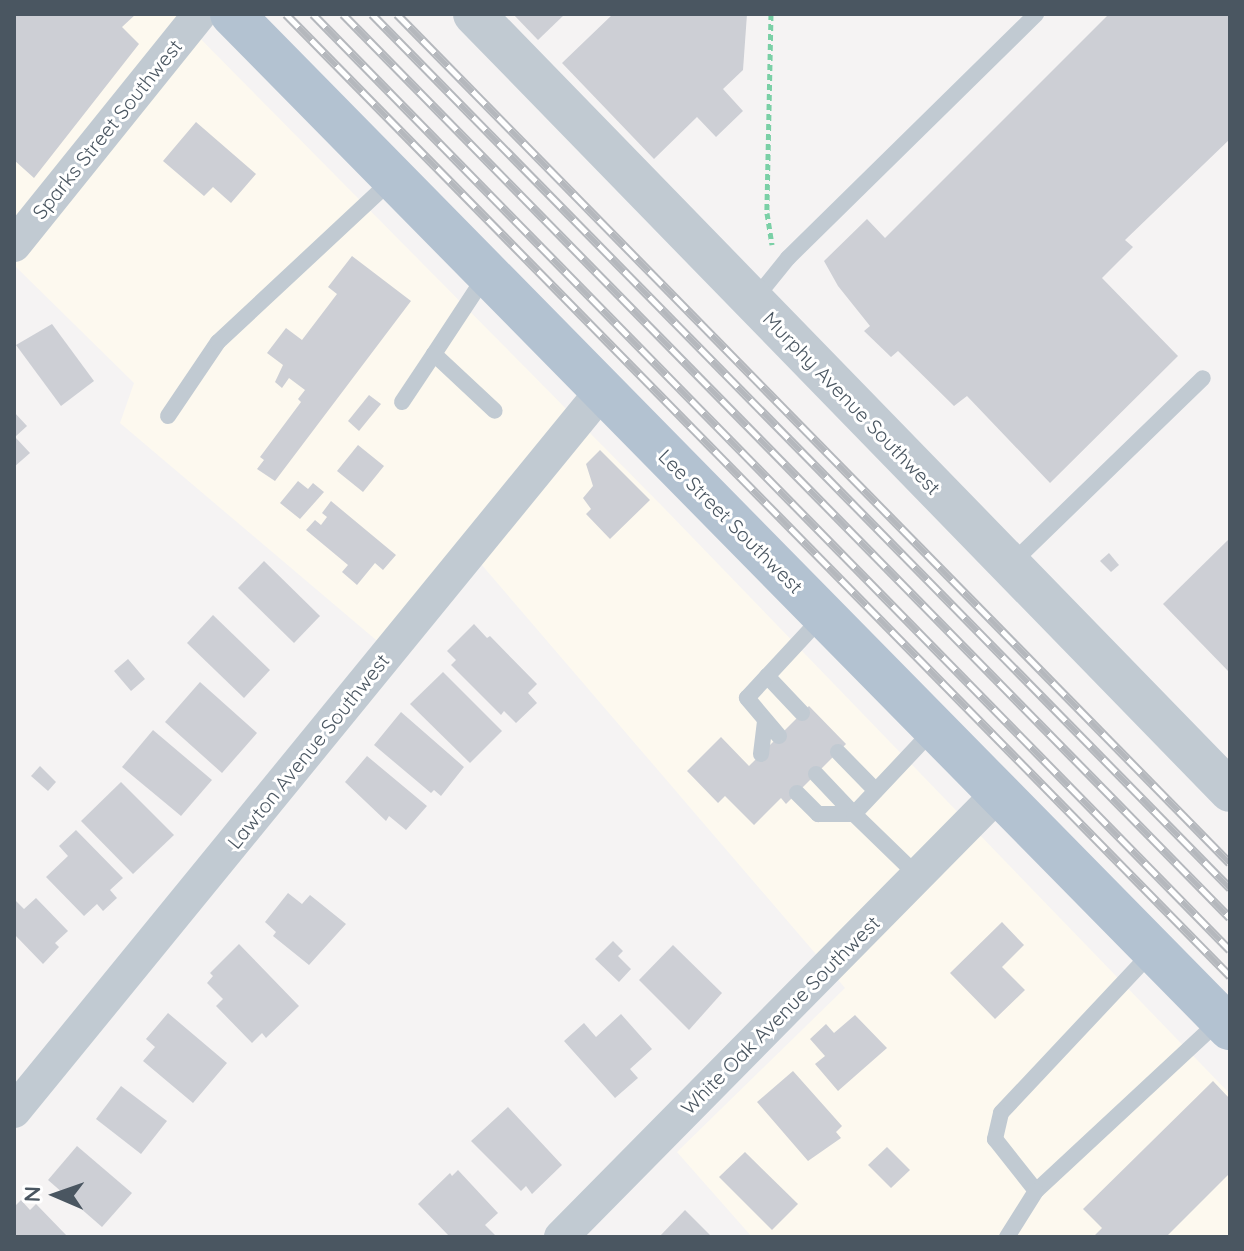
<!DOCTYPE html>
<style>
body{margin:0}
#map{position:relative;width:1244px;height:1251px;overflow:hidden;background:#f5f3f3;font-family:Quicksand,sans-serif}
div>[style]{position:absolute}
[style*='--x']{left:calc(var(--x)*1px);top:calc(var(--y)*1px);width:calc(var(--w)*1px);rotate:calc(var(--a)*1deg)}
.commercial>*{inset:0;background:#fdf9ef}
.building>*{inset:0;background:#cdcfd5}
.path>*{height:5px;margin-top:-2.5px;transform-origin:0;background:repeating-linear-gradient(90deg,#7ad0a6 0 6px,transparent 0 10px)}
.service>*{height:16px;margin:-8px;padding:0 8px;transform-origin:8px;border-radius:8px;background:#c1cad2}
.minor>*{height:34px;margin:-17px;padding:0 17px;transform-origin:17px;border-radius:17px;background:#c1cad2}
.tertiary>*{height:42px;margin:-21px;padding:0 21px;transform-origin:21px;border-radius:21px;background:#c1cad2}
.primary>*{height:44px;margin:-22px;padding:0 22px;transform-origin:22px;border-radius:22px;background:#b3c2d1}
.rail>*{height:9px;margin-top:-4.5px;transform-origin:0;background:repeating-linear-gradient(90deg,#fff 0 18px,#b5b8bd 0 36px);box-sizing:border-box;border-block:2px solid #b5b8bd}
span{translate:-50% -50%;white-space:nowrap;text-align:center;line-height:1.15;-webkit-text-stroke:6px #fff;paint-order:stroke}
.street-label{font-size:20px;color:#4a5661}
.frame{position:absolute;inset:0;border:16px solid #4a5661;pointer-events:none}
.north{position:absolute;left:16px;top:1155px;width:80px;height:80px;-webkit-text-stroke:6px #fff;paint-order:stroke;rotate:272deg;font-size:22px;font-weight:700;line-height:32px;text-align:center;color:#4a5661}
.north::after{content:'';display:block;margin:auto;width:28px;height:36px;background:#4a5661;clip-path:polygon(50% 0,100% 100%,50% 72%,0 100%)}
</style>
<div id="map">
<div class="commercial">
<i style="clip-path:polygon(14px 14px,176px 14px,663px 507px,1230px 1094px,1230px 1237px,752px 1237px,677px 1152px,845px 988px,481px 564px,402px 662px,120px 423px,134px 383px,14px 265px)"></i>
</div>
<div class="building">
<i style="clip-path:polygon(14px 14px,136px 14px,122px 27px,139px 44px,34px 178px,14px 160px)"></i>
<i style="clip-path:polygon(513px 14px,565px 14px,538px 40px)"></i>
<i style="clip-path:polygon(613px 14px,747px 14px,743px 70px,723px 89px,743px 111px,716px 137px,697px 117px,654px 159px,562px 63px)"></i>
<i style="clip-path:polygon(1109px 14px,1230px 14px,1230px 139px,1125px 240px,1133px 247px,1102px 278px,1178px 356px,1050px 483px,967px 396px,954px 406px,898px 351px,891px 357px,864px 331px,870px 326px,838px 286px,824px 261px,867px 219px,885px 238px)"></i>
<i style="clip-path:polygon(196px 122px,256px 174px,231px 203px,213px 187px,204px 196px,163px 161px)"></i>
<i style="clip-path:polygon(352px 256px,411px 301px,275px 481px,257px 469px,264px 460px,260px 457px,301px 402px,298px 399px,305px 390px,289px 378px,282px 388px,275px 382px,283px 365px,267px 353px,286px 328px,302px 340px,337px 294px,328px 287px)"></i>
<i style="clip-path:polygon(52px 324px,94px 381px,61px 406px,16px 345px)"></i>
<i style="clip-path:polygon(369px 395px,381px 404px,359px 431px,348px 421px)"></i>
<i style="clip-path:polygon(14px 412px,27px 426px,15px 437px,30px 453px,14px 467px)"></i>
<i style="clip-path:polygon(358px 445px,384px 466px,363px 492px,337px 471px)"></i>
<i style="clip-path:polygon(600px 450px,650px 500px,610px 539px,586px 514px,591px 509px,583px 498px,593px 486px,586px 464px)"></i>
<i style="clip-path:polygon(298px 481px,308px 489px,313px 483px,324px 492px,300px 519px,280px 503px)"></i>
<i style="clip-path:polygon(331px 501px,396px 555px,383px 570px,375px 563px,357px 585px,342px 572px,348px 565px,306px 530px,315px 520px,321px 525px,327px 517px,322px 513px)"></i>
<i style="clip-path:polygon(1230px 538px,1230px 673px,1163px 604px)"></i>
<i style="clip-path:polygon(1109px 553px,1119px 565px,1111px 572px,1100px 561px)"></i>
<i style="clip-path:polygon(264px 561px,320px 616px,294px 643px,238px 588px)"></i>
<i style="clip-path:polygon(213px 615px,270px 670px,244px 698px,187px 643px)"></i>
<i style="clip-path:polygon(474px 624px,487px 638px,490px 636px,537px 684px,528px 693px,537px 703px,516px 723px,504px 711px,501px 715px,451px 665px,456px 660px,447px 651px)"></i>
<i style="clip-path:polygon(128px 659px,145px 679px,131px 691px,114px 671px)"></i>
<i style="clip-path:polygon(443px 672px,502px 731px,470px 763px,410px 704px)"></i>
<i style="clip-path:polygon(200px 682px,257px 733px,222px 773px,165px 722px)"></i>
<i style="clip-path:polygon(809px 706px,846px 744px,786px 804px,781px 798px,754px 825px,725px 796px,718px 803px,687px 771px,721px 737px,749px 766px)"></i>
<i style="clip-path:polygon(401px 712px,464px 767px,441px 796px,434px 790px,431px 793px,374px 745px)"></i>
<i style="clip-path:polygon(153px 730px,212px 780px,181px 816px,122px 767px)"></i>
<i style="clip-path:polygon(367px 756px,427px 806px,406px 830px,389px 816px,386px 821px,345px 782px)"></i>
<i style="clip-path:polygon(40px 766px,56px 782px,48px 791px,31px 776px)"></i>
<i style="clip-path:polygon(121px 782px,174px 835px,133px 874px,81px 821px)"></i>
<i style="clip-path:polygon(76px 830px,123px 878px,110px 890px,117px 898px,103px 911px,97px 904px,84px 916px,46px 877px,68px 856px,59px 846px)"></i>
<i style="clip-path:polygon(288px 893px,302px 904px,310px 895px,346px 924px,309px 965px,273px 936px,276px 932px,265px 922px)"></i>
<i style="clip-path:polygon(36px 898px,68px 931px,55px 943px,59px 947px,43px 964px,14px 934px,14px 899px,24px 909px)"></i>
<i style="clip-path:polygon(1002px 922px,1024px 945px,1002px 967px,1025px 990px,995px 1019px,950px 973px)"></i>
<i style="clip-path:polygon(613px 941px,623px 951px,618px 956px,631px 969px,619px 982px,595px 959px)"></i>
<i style="clip-path:polygon(239px 944px,299px 1006px,266px 1038px,262px 1033px,252px 1043px,216px 1006px,223px 999px,207px 983px,213px 976px,210px 973px)"></i>
<i style="clip-path:polygon(673px 945px,722px 993px,689px 1030px,639px 980px)"></i>
<i style="clip-path:polygon(168px 1013px,227px 1063px,193px 1103px,143px 1061px,155px 1047px,146px 1039px)"></i>
<i style="clip-path:polygon(621px 1014px,652px 1049px,630px 1069px,638px 1078px,615px 1098px,564px 1041px,584px 1023px,596px 1037px)"></i>
<i style="clip-path:polygon(855px 1015px,887px 1048px,838px 1091px,815px 1064px,825px 1056px,810px 1039px,826px 1024px,834px 1033px)"></i>
<i style="clip-path:polygon(793px 1071px,842px 1126px,836px 1132px,841px 1138px,808px 1161px,757px 1102px)"></i>
<i style="clip-path:polygon(1213px 1081px,1230px 1099px,1230px 1173px,1166px 1237px,1093px 1237px,1102px 1228px,1083px 1209px)"></i>
<i style="clip-path:polygon(121px 1086px,167px 1121px,141px 1154px,96px 1119px)"></i>
<i style="clip-path:polygon(508px 1107px,562px 1165px,532px 1194px,526px 1186px,521px 1191px,471px 1141px)"></i>
<i style="clip-path:polygon(77px 1146px,132px 1193px,102px 1227px,48px 1180px)"></i>
<i style="clip-path:polygon(887px 1147px,910px 1170px,891px 1188px,868px 1165px)"></i>
<i style="clip-path:polygon(745px 1152px,798px 1204px,772px 1230px,719px 1177px)"></i>
<i style="clip-path:polygon(458px 1170px,498px 1213px,485px 1225px,497px 1237px,450px 1237px,418px 1204px,450px 1173px,452px 1176px)"></i>
<i style="clip-path:polygon(21px 1200px,30px 1210px,36px 1204px,68px 1237px,14px 1237px,14px 1207px)"></i>
<i style="clip-path:polygon(685px 1210px,712px 1237px,659px 1237px)"></i>
</div>
<div class="path">
<i style="--x:771;--y:14;--w:199;--a:91.2"></i>
<i style="--x:767;--y:213;--w:32;--a:81"></i>
</div>
<div class="service">
<i style="--x:486;--y:275;--w:95;--a:123.4"></i>
<i style="--x:434;--y:354;--w:83;--a:43.1"></i>
<i style="--x:754;--y:300;--w:54;--a:-51"></i>
<i style="--x:788;--y:258;--w:348;--a:-44.5"></i>
<i style="--x:402;--y:402;--w:58;--a:-56.3"></i>
<i style="--x:168;--y:416;--w:89;--a:-56"></i>
<i style="--x:218;--y:342;--w:238;--a:-43"></i>
<i style="--x:1011;--y:564;--w:267;--a:-44.1"></i>
<i style="--x:767;--y:676;--w:51;--a:46.6"></i>
<i style="--x:779;--y:736;--w:50;--a:-130.1"></i>
<i style="--x:747;--y:698;--w:112;--a:-47.2"></i>
<i style="--x:838;--y:752;--w:54;--a:45.7"></i>
<i style="--x:761;--y:754;--w:34;--a:-83"></i>
<i style="--x:816;--y:774;--w:55;--a:46.5"></i>
<i style="--x:854;--y:814;--w:117;--a:-46.7"></i>
<i style="--x:797;--y:793;--w:30;--a:45"></i>
<i style="--x:818;--y:814;--w:36;--a:0"></i>
<i style="--x:854;--y:814;--w:89;--a:44.1"></i>
<i style="--x:1153;--y:951;--w:222;--a:133.2"></i>
<i style="--x:1001;--y:1113;--w:27;--a:103"></i>
<i style="--x:995;--y:1139;--w:66;--a:51.7"></i>
<i style="--x:1036;--y:1191;--w:250;--a:-42.9"></i>
<i style="--x:1007;--y:1237;--w:54;--a:-57.8"></i>
</div>
<div class="minor">
<i style="--x:14;--y:245;--w:297;--a:-51.2"></i>
<i style="--x:14;--y:1111;--w:930;--a:-50.76"></i>
<i style="--x:561;--y:1237;--w:624;--a:-45.39"></i>
</div>
<div class="tertiary">
<i style="--x:474;--y:14;--w:1084;--a:45.78"></i>
</div>
<div class="primary">
<i style="--x:232;--y:14;--w:1423;--a:45.46"></i>
</div>
<div class="rail">
<i style="--x:286;--y:14;--w:1348;--a:45.54"></i>
<i style="--x:313;--y:14;--w:1310;--a:45.59"></i>
<i style="--x:343;--y:14;--w:1266;--a:45.54"></i>
<i style="--x:372;--y:14;--w:1225;--a:45.53"></i>
<i style="--x:397;--y:14;--w:1189;--a:45.55"></i>
</div>
<div class="street-label">
<span style="left:107px;top:129px;rotate:-51deg">Sparks Street Southwest</span>
<span style="left:852px;top:403px;rotate:46deg">Murphy Avenue Southwest</span>
<span style="left:731px;top:521px;rotate:45deg">Lee Street Southwest</span>
<span style="left:308px;top:751px;rotate:-51deg">Lawton Avenue Southwest</span>
<span style="left:780px;top:1015px;rotate:-45deg">White Oak Avenue Southwest</span>
</div>
<div class="frame"></div>
<div class="north">N</div>
</div>
